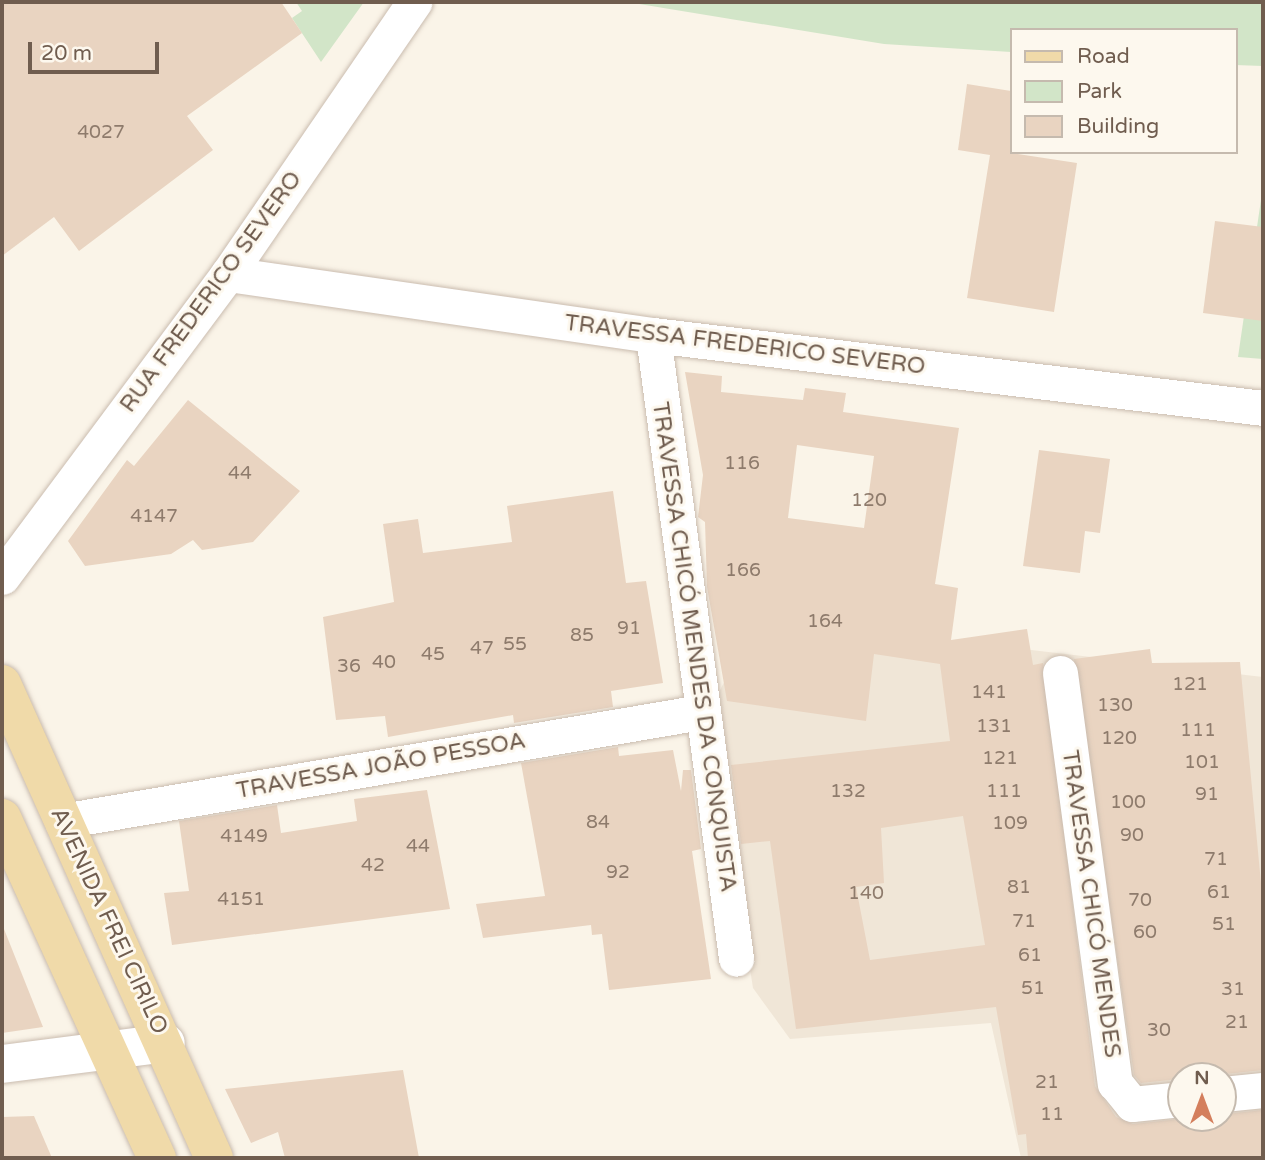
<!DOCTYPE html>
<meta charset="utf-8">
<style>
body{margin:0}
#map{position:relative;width:1265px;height:1160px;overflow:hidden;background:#faf4e8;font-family:"Varela Round",sans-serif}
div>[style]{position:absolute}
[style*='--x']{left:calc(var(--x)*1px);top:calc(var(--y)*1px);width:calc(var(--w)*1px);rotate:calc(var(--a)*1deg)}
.residential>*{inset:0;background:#f0e6d7}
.green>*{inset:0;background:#d2e5c8}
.building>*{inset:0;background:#e9d4c1}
.roads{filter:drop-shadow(0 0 2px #cabcaf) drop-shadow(0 0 2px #cabcaf)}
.street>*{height:35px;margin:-17.5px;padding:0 17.5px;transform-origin:17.5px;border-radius:17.5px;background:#fff}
.secondary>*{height:38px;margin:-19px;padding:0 19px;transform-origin:19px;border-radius:19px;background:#fff}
.primary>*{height:38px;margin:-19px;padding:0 19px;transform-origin:19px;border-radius:19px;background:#f0daa9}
span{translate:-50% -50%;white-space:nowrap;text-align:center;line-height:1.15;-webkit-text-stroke:6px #fdf8ee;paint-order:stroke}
.number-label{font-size:19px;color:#8e7b6c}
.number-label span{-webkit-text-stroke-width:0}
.street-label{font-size:23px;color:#705d4f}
.frame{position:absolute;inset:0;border:4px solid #705d4f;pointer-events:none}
.legend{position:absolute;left:1010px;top:28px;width:228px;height:126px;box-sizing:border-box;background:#fdf8ee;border:2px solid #c5baae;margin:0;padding:9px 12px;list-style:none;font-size:21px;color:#705d4f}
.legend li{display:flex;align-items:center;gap:14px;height:35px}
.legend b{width:35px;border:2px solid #c5baae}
.north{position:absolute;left:1167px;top:1062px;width:70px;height:70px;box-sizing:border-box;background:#fdf8ee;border:2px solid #c5baae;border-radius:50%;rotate:0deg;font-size:19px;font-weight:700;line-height:28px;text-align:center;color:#705d4f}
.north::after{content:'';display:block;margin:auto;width:24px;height:32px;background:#d47f5d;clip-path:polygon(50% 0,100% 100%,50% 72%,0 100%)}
.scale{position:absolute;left:28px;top:42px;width:131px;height:32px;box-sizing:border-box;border:4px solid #705d4f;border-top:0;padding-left:9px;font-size:21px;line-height:24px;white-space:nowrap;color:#705d4f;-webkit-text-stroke:5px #fdf8ee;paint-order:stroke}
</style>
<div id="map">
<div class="residential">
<i style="clip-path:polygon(evenodd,758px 618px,1263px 677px,1263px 1158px,1021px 1158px,991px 1023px,790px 1039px,753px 988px,710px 709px,758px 618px,1181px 1076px,1223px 1076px,1223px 1118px,1181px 1118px,1181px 1076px)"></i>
</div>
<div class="green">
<i style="clip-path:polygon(296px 2px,364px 2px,321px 62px,292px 18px,302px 11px)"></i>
<i style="clip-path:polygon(627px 2px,1263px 2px,1263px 66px,1235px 65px,1235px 30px,1011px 30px,1011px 52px,884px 44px)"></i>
<i style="clip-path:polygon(1263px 186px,1263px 359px,1238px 357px)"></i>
</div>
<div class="building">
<i style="clip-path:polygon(2px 2px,281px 2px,302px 33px,187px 116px,213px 150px,79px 251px,54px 217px,2px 256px)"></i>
<i style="clip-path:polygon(967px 84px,1011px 91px,1011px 153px,1077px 163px,1054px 312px,967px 298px,990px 155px,958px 150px)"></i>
<i style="clip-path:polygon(1215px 221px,1263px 227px,1263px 321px,1203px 313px)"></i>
<i style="clip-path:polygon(evenodd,685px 372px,722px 376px,721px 392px,803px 400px,805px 388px,846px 393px,843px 412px,959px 428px,935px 584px,958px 588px,951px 640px,1027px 629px,1033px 665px,1043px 663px,1095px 1086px,1116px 1117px,1133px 1124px,1263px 1110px,1263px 1158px,1028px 1158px,1026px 1134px,1018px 1135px,996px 1007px,796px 1029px,770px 841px,741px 844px,731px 765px,950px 741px,940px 664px,874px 654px,866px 721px,727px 701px,707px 587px,705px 522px,698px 517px,703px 475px,685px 372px,797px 445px,874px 456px,864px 528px,788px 518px,797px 445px,685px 372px,963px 816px,985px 945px,870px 960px,856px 887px,884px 883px,881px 828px,963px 816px)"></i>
<i style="clip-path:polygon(188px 400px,300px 491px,253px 542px,202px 550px,193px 540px,171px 554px,85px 566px,68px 541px,127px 460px,134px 466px)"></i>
<i style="clip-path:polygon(1039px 450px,1110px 459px,1100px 533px,1085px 531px,1080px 573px,1023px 566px)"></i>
<i style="clip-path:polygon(613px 491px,626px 583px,646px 581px,663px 683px,611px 691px,613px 707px,514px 723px,513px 715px,388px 737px,385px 716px,336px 720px,323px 617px,394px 602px,383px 524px,418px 519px,423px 553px,512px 542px,507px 506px)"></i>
<i style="clip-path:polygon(1150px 649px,1152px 663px,1240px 662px,1263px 904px,1263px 1070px,1141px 1083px,1134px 1075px,1074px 659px)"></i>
<i style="clip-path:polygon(618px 747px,619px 756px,673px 750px,681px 791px,683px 770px,691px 770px,701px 849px,692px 851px,711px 979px,609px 990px,602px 934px,592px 935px,591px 925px,483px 938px,476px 904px,545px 896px,521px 763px)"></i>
<i style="clip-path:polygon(427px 790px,450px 909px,172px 945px,164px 893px,189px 891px,179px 821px,277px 805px,281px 833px,357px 821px,354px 799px)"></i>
<i style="clip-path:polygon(4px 929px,43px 1027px,2px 1033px)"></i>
<i style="clip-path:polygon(403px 1070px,419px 1158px,285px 1158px,278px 1132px,251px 1143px,225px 1089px)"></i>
<i style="clip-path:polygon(34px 1116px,52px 1158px,2px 1158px,2px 1117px)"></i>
</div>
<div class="roads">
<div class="street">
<i style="--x:228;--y:274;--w:429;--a:8.2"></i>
<i style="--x:653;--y:335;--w:614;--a:6.82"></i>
<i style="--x:653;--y:335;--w:629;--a:82.41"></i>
<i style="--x:2;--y:577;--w:378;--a:-53.3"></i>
<i style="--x:228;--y:274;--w:330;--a:-55.6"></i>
<i style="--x:1060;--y:673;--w:414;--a:82.4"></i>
<i style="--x:1115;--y:1083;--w:27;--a:51"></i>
<i style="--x:1132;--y:1104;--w:49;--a:-5.8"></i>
<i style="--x:62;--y:821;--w:648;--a:-9.68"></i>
<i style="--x:1223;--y:1094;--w:40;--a:-5.7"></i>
</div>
<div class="secondary">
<i style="--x:2;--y:1064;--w:165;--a:-7.3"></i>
</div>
<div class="primary">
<i style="--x:2;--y:684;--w:519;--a:65.9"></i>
<i style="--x:2;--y:818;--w:374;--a:65.5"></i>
</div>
</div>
<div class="number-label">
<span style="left:101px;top:133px">4027</span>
<span style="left:742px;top:464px">116</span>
<span style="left:240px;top:474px">44</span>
<span style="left:869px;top:501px">120</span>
<span style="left:154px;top:517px">4147</span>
<span style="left:743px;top:571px">166</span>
<span style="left:825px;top:622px">164</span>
<span style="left:629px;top:629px">91</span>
<span style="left:582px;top:636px">85</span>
<span style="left:515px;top:645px">55</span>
<span style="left:482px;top:649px">47</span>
<span style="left:433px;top:655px">45</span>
<span style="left:384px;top:663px">40</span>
<span style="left:349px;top:667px">36</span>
<span style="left:1190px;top:685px">121</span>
<span style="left:989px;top:693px">141</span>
<span style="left:1115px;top:706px">130</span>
<span style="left:994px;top:727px">131</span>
<span style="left:1198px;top:731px">111</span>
<span style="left:1119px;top:739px">120</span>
<span style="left:1000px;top:759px">121</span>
<span style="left:1202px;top:763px">101</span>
<span style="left:848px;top:792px">132</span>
<span style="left:1004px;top:792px">111</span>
<span style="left:1207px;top:795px">91</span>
<span style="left:1128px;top:803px">100</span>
<span style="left:598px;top:823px">84</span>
<span style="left:1010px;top:824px">109</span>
<span style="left:1132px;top:836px">90</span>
<span style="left:244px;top:837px">4149</span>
<span style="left:418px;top:847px">44</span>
<span style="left:1216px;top:860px">71</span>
<span style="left:373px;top:866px">42</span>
<span style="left:618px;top:873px">92</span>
<span style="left:1019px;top:888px">81</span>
<span style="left:1219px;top:893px">61</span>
<span style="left:866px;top:894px">140</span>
<span style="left:241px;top:900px">4151</span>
<span style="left:1140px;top:901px">70</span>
<span style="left:1024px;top:922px">71</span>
<span style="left:1224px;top:925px">51</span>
<span style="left:1145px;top:933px">60</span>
<span style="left:1030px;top:956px">61</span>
<span style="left:1033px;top:989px">51</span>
<span style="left:1233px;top:990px">31</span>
<span style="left:1237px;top:1023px">21</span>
<span style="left:1159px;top:1031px">30</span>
<span style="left:1047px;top:1083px">21</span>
<span style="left:1052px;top:1115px">11</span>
</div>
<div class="street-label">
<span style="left:211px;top:292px;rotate:-54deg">RUA FREDERICO SEVERO</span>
<span style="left:745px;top:345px;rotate:7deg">TRAVESSA FREDERICO SEVERO</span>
<span style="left:694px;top:647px;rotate:82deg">TRAVESSA CHICÓ MENDES DA CONQUISTA</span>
<span style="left:381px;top:766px;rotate:-10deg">TRAVESSA JOÃO PESSOA</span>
<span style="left:1091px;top:904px;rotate:82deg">TRAVESSA CHICÓ MENDES</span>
<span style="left:109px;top:921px;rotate:65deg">AVENIDA FREI CIRILO</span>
</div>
<div class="frame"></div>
<ul class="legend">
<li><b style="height:9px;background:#f0daa9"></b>Road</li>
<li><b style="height:19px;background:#d2e5c8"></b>Park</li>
<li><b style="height:19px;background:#e9d4c1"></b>Building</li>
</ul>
<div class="north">N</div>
<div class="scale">20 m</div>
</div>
